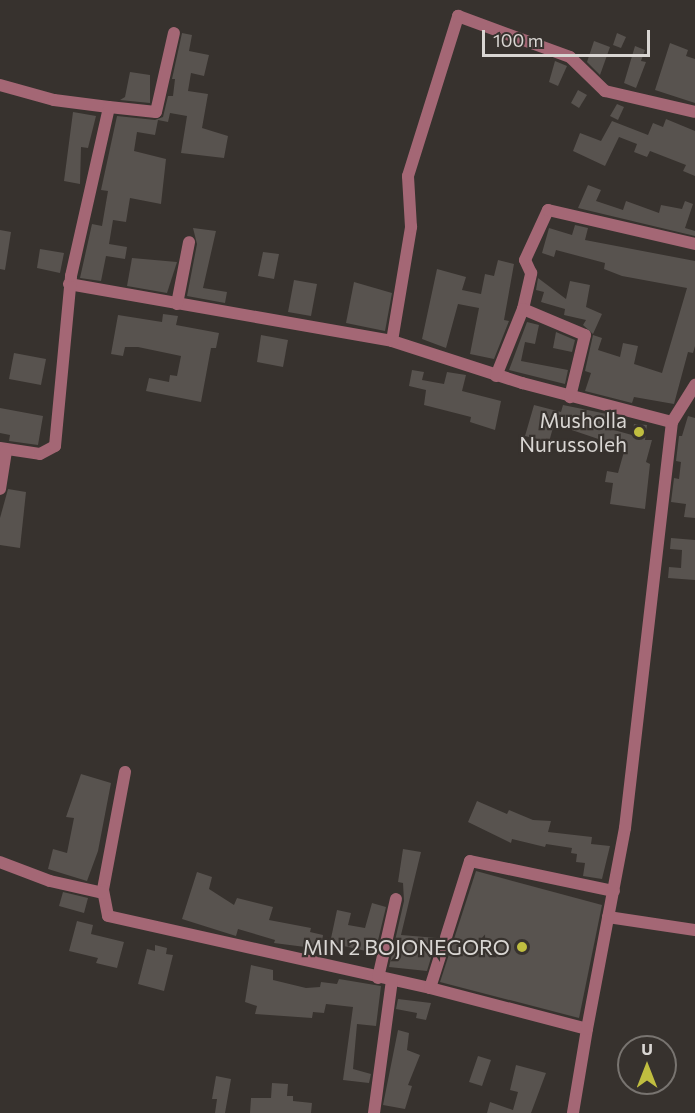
<!DOCTYPE html>
<style>
body{margin:0}
#map{position:relative;width:695px;height:1113px;overflow:hidden;background:#37322e;font-family:Commissioner,sans-serif}
div>[style]{position:absolute}
[style*='--x']{left:calc(var(--x)*1px);top:calc(var(--y)*1px);width:calc(var(--w)*1px);rotate:calc(var(--a)*1deg)}
.building>*{inset:0;background:#58534f}
.minor>*{height:12px;margin:-6px;padding:0 6px;transform-origin:6px;border-radius:6px;background:#a46775}
.dots>*{width:16px;height:16px;translate:-50% -50%;box-sizing:border-box;border:3px solid #37322e;border-radius:50%}
span{translate:-50% -50%;white-space:nowrap;text-align:center;line-height:1.15;-webkit-text-stroke:4.5px #37322e;paint-order:stroke}
.poi-label{font-size:21px;color:#d9d6d3}
.right{translate:-100% -50%;text-align:right}
.north{position:absolute;left:617px;top:1035px;width:60px;height:60px;box-sizing:border-box;background:#37322e;border:2px solid #787470;border-radius:50%;rotate:0deg;font-size:16px;font-weight:700;line-height:24px;text-align:center;color:#d9d6d3}
.north::after{content:'';display:block;margin:auto;width:21px;height:27px;background:#c0be40;clip-path:polygon(50% 0,100% 100%,50% 72%,0 100%)}
.scale{position:absolute;left:482px;top:30px;width:168px;height:27px;box-sizing:border-box;border:3px solid #d9d6d3;border-top:0;padding-left:8px;font-size:18px;line-height:21px;white-space:nowrap;color:#d9d6d3;-webkit-text-stroke:4px #37322e;paint-order:stroke}
</style>
<div id="map">
<div class="building">
<i style="clip-path:polygon(182px 33px,192px 35px,189px 51px,209px 55px,204px 76px,191px 73px,188px 91px,208px 94px,202px 128px,228px 136px,224px 158px,181px 153px,187px 116px,170px 113px,168px 122px,158px 120px,155px 135px,137px 132px,134px 151px,166px 159px,161px 204px,130px 198px,126px 222px,113px 220px,109px 244px,127px 247px,125px 259px,106px 256px,101px 281px,80px 278px,92px 224px,102px 226px,108px 191px,101px 190px,117px 116px,155px 120px,163px 117px,168px 96px,173px 96px,175px 79px,172px 79px)"></i>
<i style="clip-path:polygon(617px 33px,626px 37px,621px 48px,613px 45px)"></i>
<i style="clip-path:polygon(594px 41px,610px 47px,600px 75px,587px 62px)"></i>
<i style="clip-path:polygon(670px 43px,688px 50px,686px 56px,695px 59px,695px 103px,655px 90px)"></i>
<i style="clip-path:polygon(635px 46px,645px 50px,641px 61px,646px 62px,636px 88px,624px 83px)"></i>
<i style="clip-path:polygon(555px 61px,567px 66px,558px 86px,549px 82px)"></i>
<i style="clip-path:polygon(130px 72px,150px 75px,150px 103px,120px 100px,125px 97px)"></i>
<i style="clip-path:polygon(578px 90px,587px 95px,579px 108px,571px 103px)"></i>
<i style="clip-path:polygon(617px 104px,624px 107px,618px 120px,610px 116px)"></i>
<i style="clip-path:polygon(73px 112px,96px 116px,88px 148px,81px 147px,80px 184px,64px 181px)"></i>
<i style="clip-path:polygon(666px 119px,695px 131px,695px 176px,683px 171px,686px 165px,650px 151px,647px 157px,634px 152px,637px 144px,619px 137px,605px 166px,573px 151px,580px 133px,601px 141px,612px 121px,648px 135px,653px 123px,663px 127px)"></i>
<i style="clip-path:polygon(588px 185px,601px 190px,596px 201px,623px 210px,626px 201px,659px 213px,661px 205px,682px 209px,685px 201px,693px 204px,685px 228px,695px 231px,695px 236px,578px 208px)"></i>
<i style="clip-path:polygon(575px 225px,588px 228px,585px 240px,695px 261px,695px 346px,693px 353px,688px 352px,674px 404px,634px 397px,632px 403px,585px 391px,591px 373px,585px 371px,593px 335px,602px 338px,598px 350px,620px 357px,623px 343px,638px 346px,634px 364px,662px 373px,687px 288px,622px 276px,604px 269px,605px 263px,556px 250px,554px 257px,542px 253px,549px 228px,572px 235px)"></i>
<i style="clip-path:polygon(193px 228px,216px 231px,203px 288px,227px 292px,225px 303px,187px 296px,197px 244px)"></i>
<i style="clip-path:polygon(0 230px,11px 232px,5px 270px,0 269px)"></i>
<i style="clip-path:polygon(40px 249px,64px 253px,60px 273px,37px 268px)"></i>
<i style="clip-path:polygon(263px 252px,279px 254px,274px 279px,258px 276px)"></i>
<i style="clip-path:polygon(132px 258px,177px 262px,167px 293px,127px 286px)"></i>
<i style="clip-path:polygon(498px 260px,514px 264px,504px 320px,509px 321px,494px 359px,470px 354px,479px 308px,458px 304px,446px 348px,422px 339px,437px 269px,466px 277px,462px 290px,481px 294px,485px 274px,494px 276px)"></i>
<i style="clip-path:polygon(538px 278px,566px 299px,570px 281px,590px 285px,586px 307px,602px 314px,593px 334px,583px 325px,586px 320px,564px 315px,565px 309px,541px 302px,544px 292px,536px 290px)"></i>
<i style="clip-path:polygon(294px 280px,317px 284px,311px 316px,288px 312px)"></i>
<i style="clip-path:polygon(354px 282px,392px 293px,385px 331px,346px 323px)"></i>
<i style="clip-path:polygon(163px 314px,178px 316px,176px 325px,219px 333px,216px 348px,211px 348px,201px 402px,146px 391px,149px 378px,169px 382px,170px 375px,177px 376px,181px 356px,138px 347px,125px 347px,123px 356px,111px 354px,118px 315px,162px 322px)"></i>
<i style="clip-path:polygon(527px 322px,539px 325px,535px 344px,525px 342px,521px 361px,568px 370px,565px 384px,509px 370px)"></i>
<i style="clip-path:polygon(556px 332px,575px 340px,572px 352px,553px 348px)"></i>
<i style="clip-path:polygon(261px 335px,288px 340px,283px 367px,257px 362px)"></i>
<i style="clip-path:polygon(14px 353px,46px 359px,41px 385px,9px 379px)"></i>
<i style="clip-path:polygon(412px 370px,424px 372px,422px 380px,444px 384px,447px 372px,466px 375px,462px 391px,501px 401px,495px 430px,470px 422px,471px 417px,424px 405px,426px 390px,409px 386px)"></i>
<i style="clip-path:polygon(534px 405px,561px 412px,563px 405px,607px 414px,603px 427px,632px 435px,634px 424px,647px 425px,645px 440px,652px 440px,646px 462px,650px 464px,645px 509px,610px 504px,613px 483px,605px 482px,607px 471px,618px 473px,625px 448px,554px 424px,549px 442px,525px 436px)"></i>
<i style="clip-path:polygon(0 408px,43px 416px,38px 445px,9px 441px,10px 435px,0 433px)"></i>
<i style="clip-path:polygon(688px 416px,695px 418px,695px 518px,684px 517px,686px 504px,671px 502px,674px 478px,679px 479px,681px 462px,676px 461px,679px 436px,682px 436px)"></i>
<i style="clip-path:polygon(8px 489px,26px 492px,20px 548px,0 545px,0 518px)"></i>
<i style="clip-path:polygon(671px 538px,695px 540px,695px 580px,668px 578px,669px 567px,681px 568px,682px 550px,670px 549px)"></i>
<i style="clip-path:polygon(81px 774px,111px 783px,98px 851px,87px 881px,48px 869px,53px 849px,67px 853px,74px 818px,66px 817px)"></i>
<i style="clip-path:polygon(477px 801px,507px 814px,509px 810px,533px 820px,551px 821px,548px 832px,592px 837px,591px 844px,610px 846px,602px 879px,583px 876px,585px 863px,576px 862px,577px 854px,571px 853px,572px 848px,546px 844px,545px 847px,512px 839px,511px 843px,468px 822px)"></i>
<i style="clip-path:polygon(403px 849px,421px 852px,401px 935px,437px 938px,427px 971px,389px 967px,404px 901px,403px 883px,398px 882px)"></i>
<i style="clip-path:polygon(476px 871px,602px 905px,579px 1018px,440px 982px)"></i>
<i style="clip-path:polygon(197px 872px,212px 877px,209px 889px,234px 905px,237px 898px,273px 907px,269px 920px,311px 928px,310px 932px,323px 935px,321px 949px,274px 943px,275px 940px,238px 929px,236px 936px,182px 919px)"></i>
<i style="clip-path:polygon(63px 892px,88px 898px,84px 913px,59px 906px)"></i>
<i style="clip-path:polygon(372px 903px,386px 907px,375px 953px,330px 943px,337px 910px,351px 913px,348px 925px,365px 928px)"></i>
<i style="clip-path:polygon(77px 921px,93px 925px,91px 934px,124px 942px,117px 968px,96px 963px,98px 958px,69px 951px)"></i>
<i style="clip-path:polygon(155px 945px,167px 948px,166px 954px,173px 955px,164px 991px,138px 984px,147px 949px,155px 951px)"></i>
<i style="clip-path:polygon(251px 965px,273px 970px,273px 980px,306px 988px,320px 987px,321px 982px,337px 984px,339px 979px,381px 986px,376px 1026px,357px 1024px,353px 1069px,371px 1074px,369px 1083px,343px 1080px,353px 1007px,326px 1004px,324px 1013px,313px 1012px,312px 1018px,255px 1014px,257px 1006px,245px 1002px)"></i>
<i style="clip-path:polygon(398px 999px,431px 1003px,426px 1020px,416px 1018px,417px 1013px,396px 1009px)"></i>
<i style="clip-path:polygon(398px 1030px,409px 1033px,407px 1050px,420px 1055px,408px 1085px,412px 1086px,405px 1109px,383px 1105px)"></i>
<i style="clip-path:polygon(478px 1056px,491px 1060px,482px 1086px,469px 1082px)"></i>
<i style="clip-path:polygon(516px 1065px,546px 1073px,531px 1113px,487px 1113px,490px 1102px,513px 1110px,518px 1092px,510px 1090px)"></i>
<i style="clip-path:polygon(216px 1076px,231px 1079px,225px 1113px,215px 1113px,217px 1099px,212px 1099px)"></i>
<i style="clip-path:polygon(272px 1083px,288px 1084px,287px 1096px,293px 1096px,293px 1101px,312px 1103px,311px 1113px,250px 1113px,251px 1098px,271px 1098px)"></i>
</div>
<div class="minor">
<i style="--x:0;--y:85;--w:56;--a:15.5"></i>
<i style="--x:54;--y:100;--w:55;--a:7.3"></i>
<i style="--x:69;--y:284;--w:328;--a:10"></i>
<i style="--x:392;--y:341;--w:137;--a:17.9"></i>
<i style="--x:522;--y:383;--w:155;--a:14.6"></i>
<i style="--x:177;--y:304;--w:63;--a:-79"></i>
<i style="--x:523;--y:309;--w:37;--a:-77"></i>
<i style="--x:531;--y:273;--w:14;--a:-115"></i>
<i style="--x:525;--y:260;--w:55;--a:-65.3"></i>
<i style="--x:548;--y:210;--w:151;--a:13"></i>
<i style="--x:392;--y:341;--w:116;--a:-80.5"></i>
<i style="--x:411;--y:227;--w:51;--a:-93.4"></i>
<i style="--x:408;--y:176;--w:168;--a:-72.6"></i>
<i style="--x:458;--y:16;--w:119;--a:20.1"></i>
<i style="--x:570;--y:57;--w:49;--a:44.2"></i>
<i style="--x:605;--y:91;--w:92;--a:13.1"></i>
<i style="--x:496;--y:376;--w:72;--a:-68.1"></i>
<i style="--x:523;--y:309;--w:67;--a:22.8"></i>
<i style="--x:585;--y:335;--w:64;--a:103.6"></i>
<i style="--x:0;--y:448;--w:40;--a:8.5"></i>
<i style="--x:40;--y:454;--w:17;--a:-28"></i>
<i style="--x:55;--y:446;--w:171;--a:-84.6"></i>
<i style="--x:71;--y:276;--w:173;--a:-77.3"></i>
<i style="--x:109;--y:107;--w:47;--a:6.1"></i>
<i style="--x:156;--y:112;--w:81;--a:-77.2"></i>
<i style="--x:0;--y:489;--w:39;--a:-81"></i>
<i style="--x:125;--y:772;--w:120;--a:100.6"></i>
<i style="--x:103;--y:890;--w:26;--a:79"></i>
<i style="--x:108;--y:916;--w:330;--a:12.6"></i>
<i style="--x:430;--y:988;--w:162;--a:14.6"></i>
<i style="--x:587;--y:1029;--w:85;--a:99.5"></i>
<i style="--x:0;--y:862;--w:53;--a:20.8"></i>
<i style="--x:50;--y:881;--w:54;--a:12.8"></i>
<i style="--x:608;--y:917;--w:88;--a:8.5"></i>
<i style="--x:378;--y:978;--w:81;--a:-77.2"></i>
<i style="--x:430;--y:988;--w:133;--a:-72.5"></i>
<i style="--x:470;--y:861;--w:147;--a:11.8"></i>
<i style="--x:587;--y:1029;--w:205;--a:-79.3"></i>
<i style="--x:625;--y:828;--w:409;--a:-83.4"></i>
<i style="--x:672;--y:422;--w:44;--a:-58.1"></i>
<i style="--x:374;--y:1113;--w:134;--a:-82.3"></i>
</div>
<div class="dots">
<i style="left:639px;top:432px;background:#c0be40"></i>
<i style="left:522px;top:947px;background:#c0be40"></i>
</div>
<div class="poi-label">
<span class="right" style="left:627px;top:432px">Musholla<br>Nurussoleh</span>
<span class="right" style="left:510px;top:947px">MIN 2 BOJONEGORO</span>
</div>
<div class="north">U</div>
<div class="scale">100 m</div>
</div>
